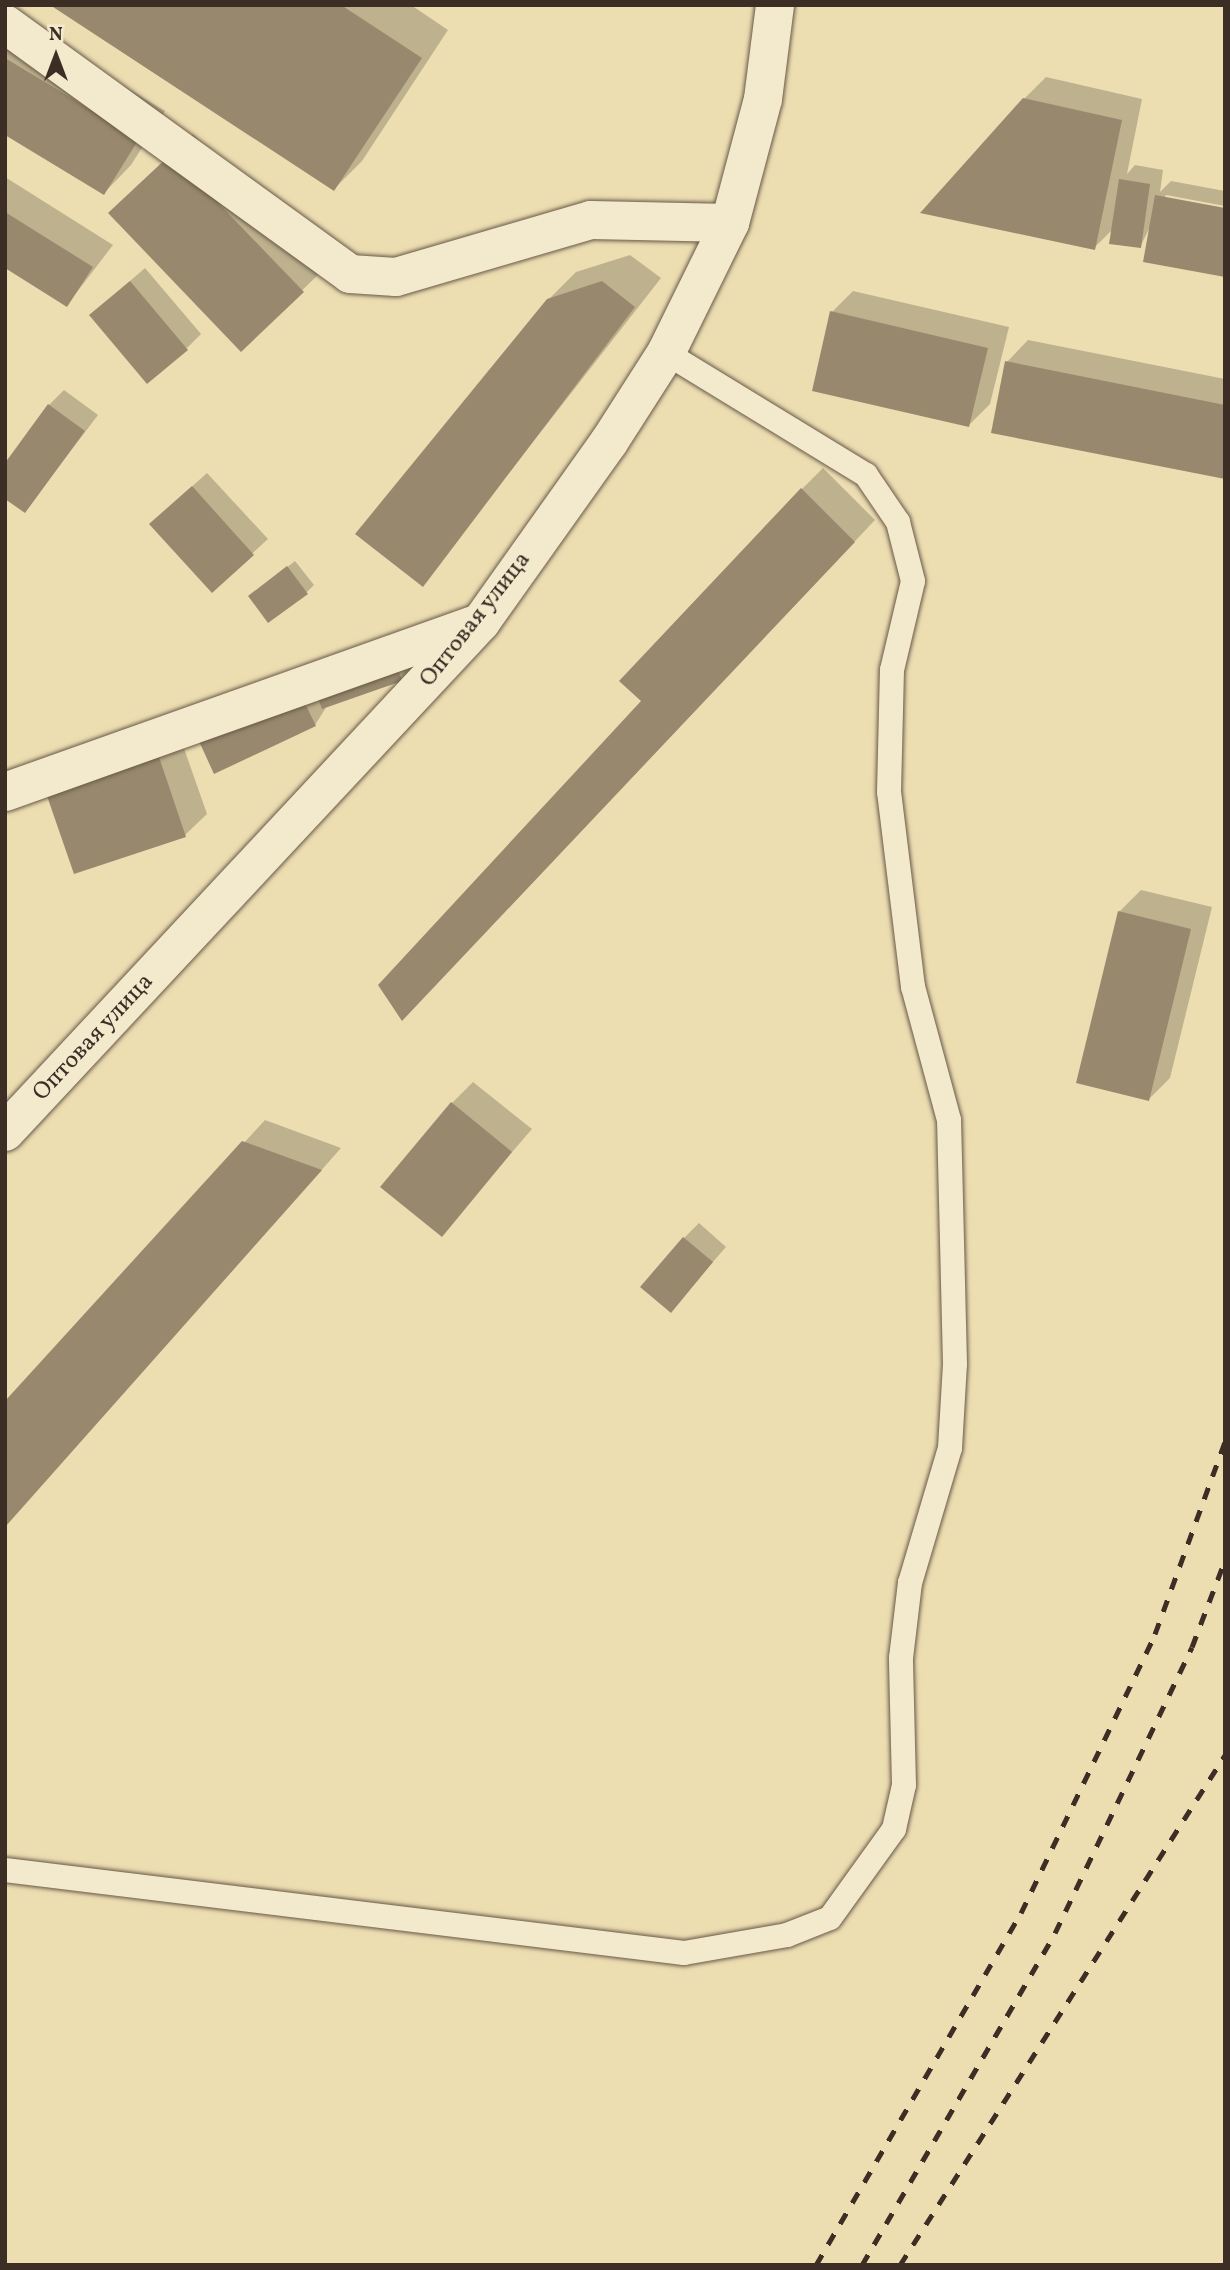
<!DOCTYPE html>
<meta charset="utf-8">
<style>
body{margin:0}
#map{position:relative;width:1230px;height:2270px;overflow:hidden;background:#eddeb2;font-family:Vollkorn,serif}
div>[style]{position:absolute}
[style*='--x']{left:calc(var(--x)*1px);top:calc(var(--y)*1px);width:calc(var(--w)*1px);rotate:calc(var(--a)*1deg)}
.shadow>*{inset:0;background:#0003}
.building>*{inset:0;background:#98896e}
.roads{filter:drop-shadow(0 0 2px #685948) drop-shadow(0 0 2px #685948)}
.lane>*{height:24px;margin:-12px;padding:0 12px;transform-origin:12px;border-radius:12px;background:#f3eacd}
.street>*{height:38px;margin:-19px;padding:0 19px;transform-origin:19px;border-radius:19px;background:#f3eacd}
.rail>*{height:5px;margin-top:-2.5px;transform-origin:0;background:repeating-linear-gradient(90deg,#3c2d25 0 12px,transparent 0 24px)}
span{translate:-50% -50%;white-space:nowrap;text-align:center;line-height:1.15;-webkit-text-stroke:7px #f3eacd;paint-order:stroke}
.street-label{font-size:24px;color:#3c2d25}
.frame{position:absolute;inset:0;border:7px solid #3c2d25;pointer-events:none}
.north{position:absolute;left:21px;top:21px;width:70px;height:70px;-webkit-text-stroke:5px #f3eacd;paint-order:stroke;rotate:0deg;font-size:19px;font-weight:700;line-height:28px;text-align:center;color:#3c2d25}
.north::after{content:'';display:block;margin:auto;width:24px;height:32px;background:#3c2d25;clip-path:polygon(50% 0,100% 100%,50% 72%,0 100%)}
</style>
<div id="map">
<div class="shadow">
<i style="clip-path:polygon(54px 5px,411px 5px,448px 30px,362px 161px,334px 189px)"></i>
<i style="clip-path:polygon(5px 14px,165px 111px,131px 165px,104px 193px,5px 133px)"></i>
<i style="clip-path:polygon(1046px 77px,1142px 99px,1127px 174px,1135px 165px,1163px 170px,1160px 192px,1171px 181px,1225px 191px,1225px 206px,1166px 195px,1140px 247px,1113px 229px,1094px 248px,1024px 99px)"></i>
<i style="clip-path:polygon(193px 134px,324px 269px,242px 349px,132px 192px)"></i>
<i style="clip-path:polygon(5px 177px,113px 245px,67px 305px,5px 266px)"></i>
<i style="clip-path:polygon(630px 255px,661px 278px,422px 584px,548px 300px,576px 272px)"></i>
<i style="clip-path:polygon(145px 268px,201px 334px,187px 348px,91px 315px)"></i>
<i style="clip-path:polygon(853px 291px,1009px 327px,990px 404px,969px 425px,832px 312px)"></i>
<i style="clip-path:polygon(1028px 340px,1225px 379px,1225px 477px,1007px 362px)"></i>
<i style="clip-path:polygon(64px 390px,98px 415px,25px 511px,49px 405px)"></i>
<i style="clip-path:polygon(823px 468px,875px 520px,424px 997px,802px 489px)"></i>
<i style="clip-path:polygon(207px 473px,268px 539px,212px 590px,166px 510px)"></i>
<i style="clip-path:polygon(295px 561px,314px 585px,307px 592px,250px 596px)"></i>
<i style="clip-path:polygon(402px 657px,408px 673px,401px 680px,327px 706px,315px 725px,200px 740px)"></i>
<i style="clip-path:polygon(180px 737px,207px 814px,185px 835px,49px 796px)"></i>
<i style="clip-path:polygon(1141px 890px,1212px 907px,1170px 1078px,1149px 1099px,1119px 912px)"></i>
<i style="clip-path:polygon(473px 1082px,532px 1129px,441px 1234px,452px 1103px)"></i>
<i style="clip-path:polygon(265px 1120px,341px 1148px,5px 1527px,5px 1404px)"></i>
<i style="clip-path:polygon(699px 1223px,726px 1247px,671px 1310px,684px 1238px)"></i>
</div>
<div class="building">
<i style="clip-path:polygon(50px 5px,341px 5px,422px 58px,334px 191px)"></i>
<i style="clip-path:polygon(5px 58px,139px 139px,104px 195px,5px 135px)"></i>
<i style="clip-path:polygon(1023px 98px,1122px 120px,1095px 250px,920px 213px)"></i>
<i style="clip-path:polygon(171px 154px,304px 292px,241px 352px,108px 213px)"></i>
<i style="clip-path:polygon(1119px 179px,1150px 184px,1141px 248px,1109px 244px)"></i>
<i style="clip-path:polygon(1155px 195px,1225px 208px,1225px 277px,1143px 262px)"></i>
<i style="clip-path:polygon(5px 212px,93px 267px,67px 307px,5px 268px)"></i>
<i style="clip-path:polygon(130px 281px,188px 350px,147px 384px,89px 315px)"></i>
<i style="clip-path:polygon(602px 281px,635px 307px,423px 587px,355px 534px,547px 299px)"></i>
<i style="clip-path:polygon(830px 311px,988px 348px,969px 427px,812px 391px)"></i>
<i style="clip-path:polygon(1005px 361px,1225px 405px,1225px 479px,991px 433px)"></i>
<i style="clip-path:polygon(48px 404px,85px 431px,25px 513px,5px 499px,5px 463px)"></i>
<i style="clip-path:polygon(192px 486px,254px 555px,212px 593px,149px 524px)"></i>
<i style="clip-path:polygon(801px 488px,855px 542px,402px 1021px,378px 985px,641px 701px,619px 681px)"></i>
<i style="clip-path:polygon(287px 566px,308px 594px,268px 623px,248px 596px)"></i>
<i style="clip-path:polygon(396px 663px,402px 681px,322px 709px,315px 690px)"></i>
<i style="clip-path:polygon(300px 693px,316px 726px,214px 774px,198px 739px)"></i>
<i style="clip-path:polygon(159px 757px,186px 837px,74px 874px,47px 796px)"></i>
<i style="clip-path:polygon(1118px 911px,1191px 929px,1149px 1101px,1076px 1083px)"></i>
<i style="clip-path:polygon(451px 1102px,512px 1152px,442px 1237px,380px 1187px)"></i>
<i style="clip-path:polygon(242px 1141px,322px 1170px,5px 1527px,5px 1401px)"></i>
<i style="clip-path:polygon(683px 1237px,713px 1262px,671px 1313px,640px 1287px)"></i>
</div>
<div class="roads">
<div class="lane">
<i style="--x:5;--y:1870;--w:684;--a:6.97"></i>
<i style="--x:684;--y:1953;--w:105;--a:-9.9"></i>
<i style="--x:787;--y:1935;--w:46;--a:-21.6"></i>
<i style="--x:830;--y:1918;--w:110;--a:-54.3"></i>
<i style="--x:894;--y:1829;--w:45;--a:-77.2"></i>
<i style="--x:904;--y:1785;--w:127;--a:-91.4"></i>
<i style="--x:901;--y:1658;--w:76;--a:-83.2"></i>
<i style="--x:910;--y:1583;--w:141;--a:-73.5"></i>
<i style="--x:950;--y:1448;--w:84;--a:-86.6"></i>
<i style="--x:955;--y:1364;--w:244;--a:-91.4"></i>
<i style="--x:949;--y:1120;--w:138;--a:-105.1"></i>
<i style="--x:913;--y:987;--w:196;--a:-97"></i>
<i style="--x:889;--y:792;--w:122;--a:-88.6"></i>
<i style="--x:892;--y:670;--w:91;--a:-76.7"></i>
<i style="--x:913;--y:581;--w:61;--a:-104.3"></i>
<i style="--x:898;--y:522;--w:57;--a:-124.2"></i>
<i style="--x:866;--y:475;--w:234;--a:-148.6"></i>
</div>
<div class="street">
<i style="--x:5;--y:24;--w:426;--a:35.9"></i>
<i style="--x:350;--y:274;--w:46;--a:3.7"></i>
<i style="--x:396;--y:277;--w:203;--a:-16.3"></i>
<i style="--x:591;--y:220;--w:139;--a:1.2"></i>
<i style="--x:5;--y:792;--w:503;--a:-19.62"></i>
<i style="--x:5;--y:1132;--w:698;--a:-46.97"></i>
<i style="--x:481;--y:622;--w:221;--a:-54.6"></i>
<i style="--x:609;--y:442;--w:106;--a:-57.4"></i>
<i style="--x:666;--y:353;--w:145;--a:-63.8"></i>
<i style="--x:730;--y:223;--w:128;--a:-75.1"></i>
<i style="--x:763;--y:99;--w:95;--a:-82.7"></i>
</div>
</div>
<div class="rail">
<i style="--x:816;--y:2265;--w:407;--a:-59.8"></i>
<i style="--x:1021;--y:1913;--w:310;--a:-64.3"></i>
<i style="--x:1155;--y:1634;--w:204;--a:-70"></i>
<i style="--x:862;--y:2265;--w:384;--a:-59.8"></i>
<i style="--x:1055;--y:1933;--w:317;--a:-64.4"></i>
<i style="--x:1192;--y:1647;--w:93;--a:-69.2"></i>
<i style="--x:900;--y:2265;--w:605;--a:-57.49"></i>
</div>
<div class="street-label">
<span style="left:476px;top:620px;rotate:-52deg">Оптовая улица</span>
<span style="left:94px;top:1038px;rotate:-47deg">Оптовая улица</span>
</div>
<div class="frame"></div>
<div class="north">N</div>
</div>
